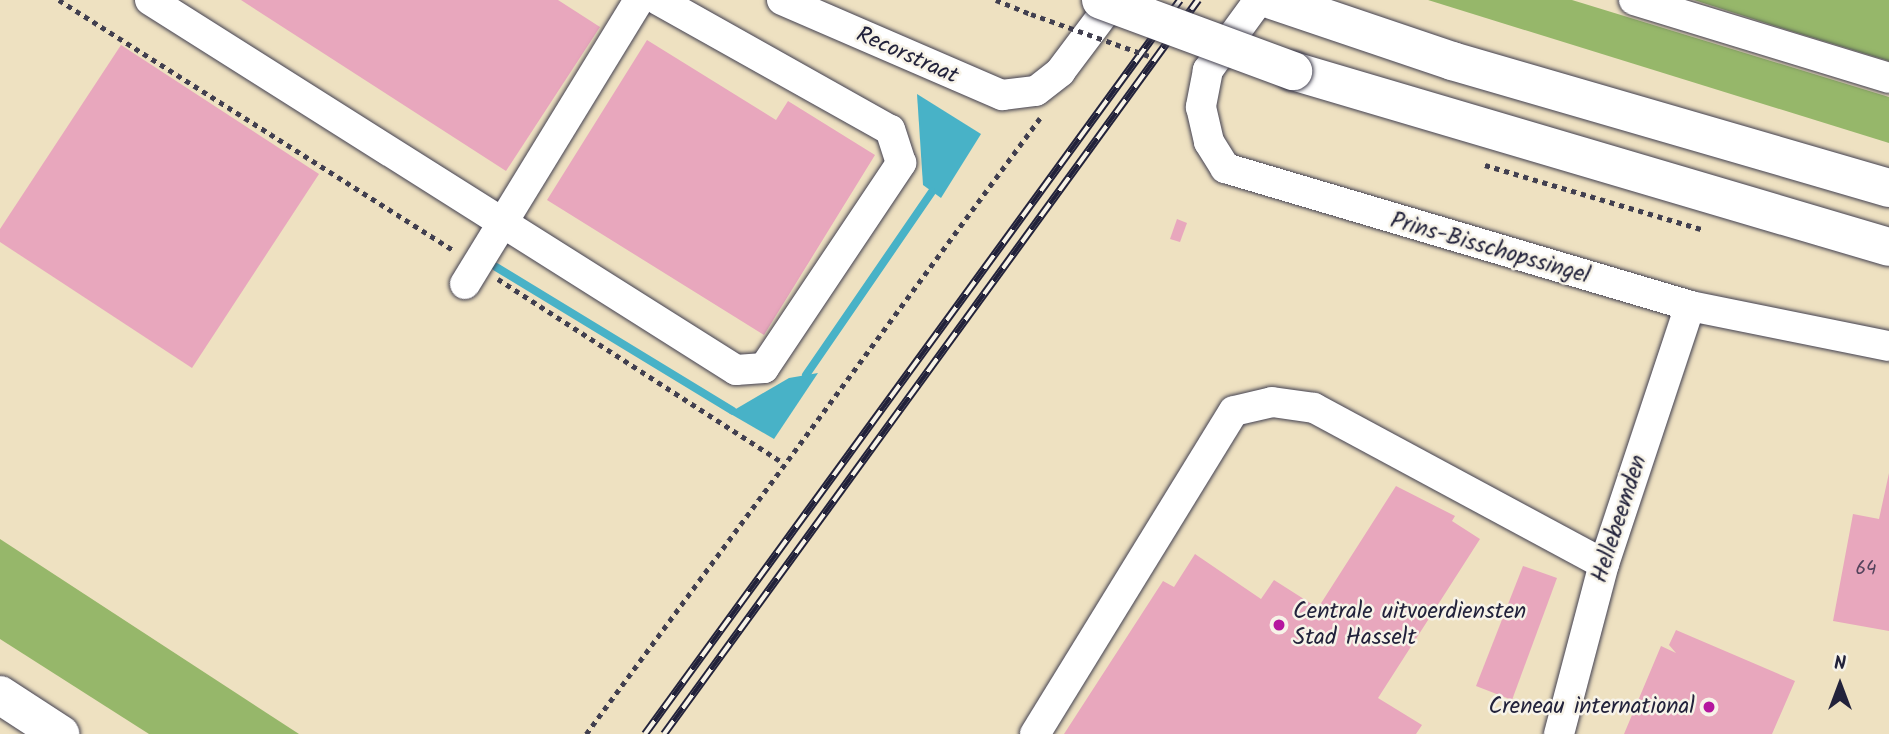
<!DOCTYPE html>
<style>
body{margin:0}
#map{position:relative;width:1889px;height:734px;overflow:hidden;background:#eee1c1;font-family:Kalam,sans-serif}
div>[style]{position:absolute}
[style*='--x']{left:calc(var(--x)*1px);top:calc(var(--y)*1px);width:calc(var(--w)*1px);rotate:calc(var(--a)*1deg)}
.forest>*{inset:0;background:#96b76a}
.water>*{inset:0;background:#48b2c7}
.stream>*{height:8px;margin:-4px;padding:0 4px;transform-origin:4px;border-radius:4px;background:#48b2c7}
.building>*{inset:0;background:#e8a7bd}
.path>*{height:4.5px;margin-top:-2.25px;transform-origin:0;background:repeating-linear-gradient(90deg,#413f4f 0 5px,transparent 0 10px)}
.roads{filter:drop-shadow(0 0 2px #413f4f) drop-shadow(0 0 2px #413f4f)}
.minor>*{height:30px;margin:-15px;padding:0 15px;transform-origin:15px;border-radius:15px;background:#fff}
.highway>*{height:38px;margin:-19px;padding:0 19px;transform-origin:19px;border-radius:19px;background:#fff}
.rail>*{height:8px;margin-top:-4px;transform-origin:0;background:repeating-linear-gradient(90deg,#f7f3e8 0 16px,#22223b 0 32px);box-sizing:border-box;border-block:2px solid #22223b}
.path-bridge>*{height:4.5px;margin-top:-2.25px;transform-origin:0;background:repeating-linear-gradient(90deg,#413f4f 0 5px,transparent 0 10px)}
.bridges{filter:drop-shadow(0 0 2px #413f4f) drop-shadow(0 0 2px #413f4f)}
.highway-bridge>*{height:38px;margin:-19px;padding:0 19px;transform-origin:19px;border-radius:19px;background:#fff}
.dots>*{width:19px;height:19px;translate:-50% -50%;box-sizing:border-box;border:4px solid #f7f3e8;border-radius:50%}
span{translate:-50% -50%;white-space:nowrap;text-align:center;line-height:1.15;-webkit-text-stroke:5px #f7f3e8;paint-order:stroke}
.number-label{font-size:19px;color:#54435c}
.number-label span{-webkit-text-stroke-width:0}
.street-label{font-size:23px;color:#22223b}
.poi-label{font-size:23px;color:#22223b}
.left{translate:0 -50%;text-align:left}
.right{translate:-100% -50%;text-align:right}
.north{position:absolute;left:1805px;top:650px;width:70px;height:70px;-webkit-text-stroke:5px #f7f3e8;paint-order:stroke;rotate:0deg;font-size:19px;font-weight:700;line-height:28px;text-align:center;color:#22223b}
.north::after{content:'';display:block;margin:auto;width:24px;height:32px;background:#22223b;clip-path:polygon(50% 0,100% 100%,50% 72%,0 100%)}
</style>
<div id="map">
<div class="forest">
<i style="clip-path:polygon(1428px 0,1572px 0,1889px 97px,1889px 143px)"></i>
<i style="clip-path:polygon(1694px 0,1889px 0,1889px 61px,1775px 26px)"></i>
<i style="clip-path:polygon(0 539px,299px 734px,149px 734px,0 639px)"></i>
</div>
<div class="water">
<i style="clip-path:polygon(917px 94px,981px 134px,941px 198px,923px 185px)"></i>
<i style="clip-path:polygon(818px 373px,774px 439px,729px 413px,789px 378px)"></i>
</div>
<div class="stream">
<i style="--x:496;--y:267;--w:277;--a:31.3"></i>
<i style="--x:806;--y:375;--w:222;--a:-55.5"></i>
</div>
<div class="building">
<i style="clip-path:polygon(241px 0,558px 0,600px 27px,506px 171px)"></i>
<i style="clip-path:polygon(647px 40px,776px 120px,788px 101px,875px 155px,764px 335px,547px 200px)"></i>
<i style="clip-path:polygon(121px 45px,319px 174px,192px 368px,0 242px,0 229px)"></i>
<i style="clip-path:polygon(1177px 219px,1187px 223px,1180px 242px,1170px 239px)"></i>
<i style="clip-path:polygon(1889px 473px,1889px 631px,1833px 621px,1853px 514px,1879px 519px)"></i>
<i style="clip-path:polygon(1396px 486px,1455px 516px,1452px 521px,1480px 539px,1378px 698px,1422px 725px,1416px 734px,1064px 734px,1163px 581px,1174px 587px,1195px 554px,1261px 599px,1274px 580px,1318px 608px)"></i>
<i style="clip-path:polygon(1523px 566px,1557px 578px,1512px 700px,1476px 686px)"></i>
<i style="clip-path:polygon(1676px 630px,1795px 681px,1772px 734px,1624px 734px,1661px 646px,1676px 653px,1669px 645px)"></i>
</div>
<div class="path">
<i style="--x:59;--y:0;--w:467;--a:32.4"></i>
<i style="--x:996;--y:0;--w:38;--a:22"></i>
<i style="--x:1485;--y:165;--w:228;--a:16.5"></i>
<i style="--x:498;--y:279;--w:339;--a:32.8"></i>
<i style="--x:586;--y:734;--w:765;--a:-53.61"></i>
</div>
<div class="roads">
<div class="minor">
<i style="--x:150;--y:0;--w:693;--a:32.27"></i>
<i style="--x:736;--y:370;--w:28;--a:-4"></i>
<i style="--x:764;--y:368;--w:247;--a:-56.2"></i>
<i style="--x:901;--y:163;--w:35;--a:-108"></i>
<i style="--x:890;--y:130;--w:266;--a:-150.7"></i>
<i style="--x:782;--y:0;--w:240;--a:23.4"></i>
<i style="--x:1002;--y:95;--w:34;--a:-7"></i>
<i style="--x:1036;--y:91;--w:31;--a:-38"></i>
<i style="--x:1060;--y:72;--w:90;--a:-53.1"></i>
<i style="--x:1259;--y:0;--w:87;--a:126.1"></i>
<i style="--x:1208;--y:70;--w:38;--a:101"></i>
<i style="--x:1201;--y:107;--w:36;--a:77"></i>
<i style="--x:1209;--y:142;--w:31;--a:58"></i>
<i style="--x:1225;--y:168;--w:485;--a:16.5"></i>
<i style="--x:1690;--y:306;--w:203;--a:11.4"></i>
<i style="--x:1634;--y:0;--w:267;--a:17"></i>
<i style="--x:465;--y:284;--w:333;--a:-58.5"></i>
<i style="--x:1035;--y:734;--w:379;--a:-58.4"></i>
<i style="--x:1234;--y:411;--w:39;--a:-13"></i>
<i style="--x:1272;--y:402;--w:42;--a:8.1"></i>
<i style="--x:1314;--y:408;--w:329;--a:28.3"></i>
<i style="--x:1559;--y:734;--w:176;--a:-75.2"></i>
<i style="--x:1604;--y:564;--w:272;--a:-71.6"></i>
</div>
<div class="highway">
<i style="--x:1272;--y:0;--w:190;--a:18.7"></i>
<i style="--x:1452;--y:61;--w:455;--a:16.2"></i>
<i style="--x:1293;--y:71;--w:621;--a:16.45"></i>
<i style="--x:0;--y:695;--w:72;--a:33"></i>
</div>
</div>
<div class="rail">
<i style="--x:645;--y:734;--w:908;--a:-53.91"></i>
<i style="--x:664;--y:734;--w:908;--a:-53.96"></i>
</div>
<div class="path-bridge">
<i style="--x:1031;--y:14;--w:128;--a:19.6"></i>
</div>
<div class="bridges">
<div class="highway-bridge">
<i style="--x:1101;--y:0;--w:205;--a:20.3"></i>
</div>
</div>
<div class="dots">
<i style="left:1279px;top:625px;background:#b5179e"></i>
<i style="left:1709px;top:707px;background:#b5179e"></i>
</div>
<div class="number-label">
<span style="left:1866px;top:570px">64</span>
</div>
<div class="street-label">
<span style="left:907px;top:56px;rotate:24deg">Recorstraat</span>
<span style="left:1490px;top:249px;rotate:16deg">Prins-Bisschopssingel</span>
<span style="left:1620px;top:519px;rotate:-72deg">Hellebeemden</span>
</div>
<div class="poi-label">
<span class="left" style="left:1293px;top:625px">Centrale uitvoerdiensten<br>Stad Hasselt</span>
<span class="right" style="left:1695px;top:707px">Creneau international</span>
</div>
<div class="north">N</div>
</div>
